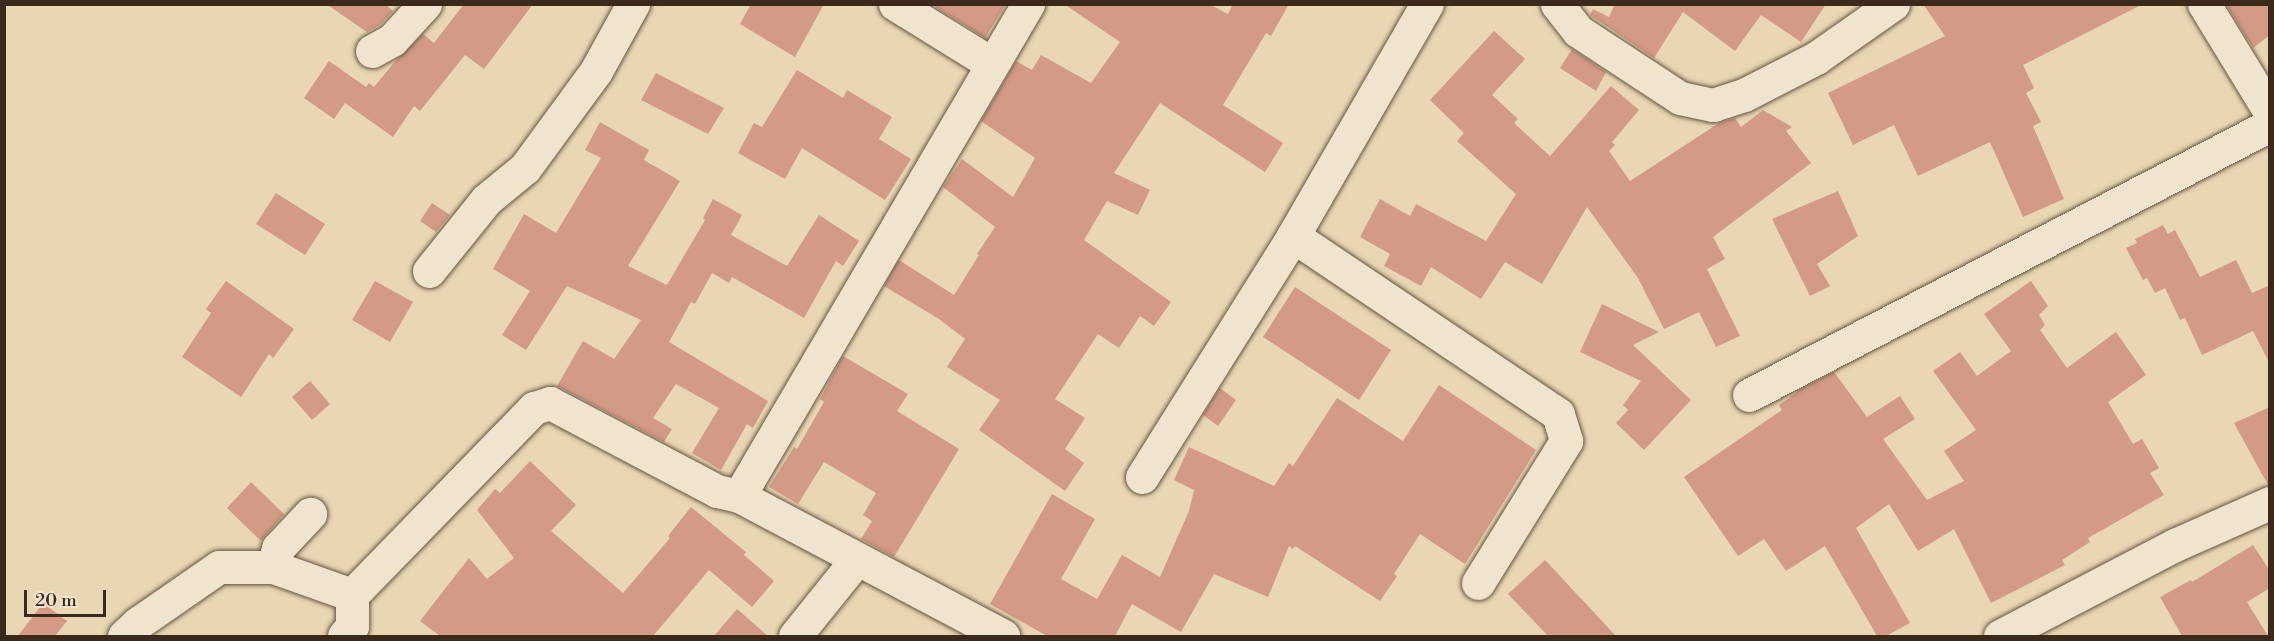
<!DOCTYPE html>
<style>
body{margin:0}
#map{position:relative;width:2274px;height:641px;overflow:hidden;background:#e9d6b3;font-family:"Libre Bodoni",serif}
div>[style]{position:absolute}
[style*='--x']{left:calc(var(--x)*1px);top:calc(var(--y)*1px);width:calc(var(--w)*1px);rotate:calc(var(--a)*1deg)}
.building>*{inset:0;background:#d39b86}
.roads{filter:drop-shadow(0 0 2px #665541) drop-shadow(0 0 2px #665541)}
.minor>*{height:33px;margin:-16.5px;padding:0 16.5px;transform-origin:16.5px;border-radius:16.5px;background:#f1e4ce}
span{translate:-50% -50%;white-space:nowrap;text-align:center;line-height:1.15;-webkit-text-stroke:5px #f1e4ce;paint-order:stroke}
.frame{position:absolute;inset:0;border:6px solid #3b2a1b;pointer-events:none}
.scale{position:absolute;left:24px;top:590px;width:82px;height:27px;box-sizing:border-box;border:3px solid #3b2a1b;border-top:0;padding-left:8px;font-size:18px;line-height:21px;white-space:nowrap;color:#3b2a1b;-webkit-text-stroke:4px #f1e4ce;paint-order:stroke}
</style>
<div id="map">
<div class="building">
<i style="clip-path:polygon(326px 4px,385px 4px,393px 11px,380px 25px,367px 32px)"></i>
<i style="clip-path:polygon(464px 4px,533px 4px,484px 69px,465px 55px,420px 111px,414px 106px,393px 137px,345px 103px,334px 119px,304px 98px,329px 61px,366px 87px,369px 83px,374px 87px,397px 59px,423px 34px,434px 43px)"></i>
<i style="clip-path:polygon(751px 4px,824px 4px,795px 57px,740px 24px)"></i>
<i style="clip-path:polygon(931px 4px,1006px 4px,985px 38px)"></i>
<i style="clip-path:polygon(1064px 4px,1209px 4px,1228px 14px,1233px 4px,1289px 4px,1271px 36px,1266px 33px,1223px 105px,1283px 143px,1265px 172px,1160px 103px,1114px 173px,1150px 190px,1138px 215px,1107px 201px,1084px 240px,1171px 302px,1154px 326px,1140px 316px,1119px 348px,1098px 334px,1055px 399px,1085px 418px,1065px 449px,1084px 463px,1065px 491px,979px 430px,1000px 400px,947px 367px,965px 339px,939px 319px,884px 286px,899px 260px,954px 295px,979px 255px,977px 254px,995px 227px,943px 187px,962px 159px,1013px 197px,1035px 158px,981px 121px,1016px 61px,1032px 70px,1041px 55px,1091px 83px,1120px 42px)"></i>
<i style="clip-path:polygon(1615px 4px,1826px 4px,1801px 42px,1761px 15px,1735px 51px,1683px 12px,1654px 58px,1590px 15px,1593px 9px,1609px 17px)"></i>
<i style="clip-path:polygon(1923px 4px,2143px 4px,2023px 65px,2034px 88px,2026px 93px,2041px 122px,2033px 126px,2064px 199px,2023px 217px,1990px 142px,1918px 176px,1894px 125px,1853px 145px,1828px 93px,1945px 36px)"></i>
<i style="clip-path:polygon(2226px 4px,2270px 4px,2270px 35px,2253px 48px)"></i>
<i style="clip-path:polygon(1494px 31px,1525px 59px,1492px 95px,1518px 119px,1514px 123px,1550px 156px,1611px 86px,1639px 110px,1612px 142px,1615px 145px,1609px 151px,1630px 181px,1719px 123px,1735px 118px,1741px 127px,1763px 110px,1792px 127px,1786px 131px,1811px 163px,1713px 237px,1725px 259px,1707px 269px,1740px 336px,1716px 347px,1699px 312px,1664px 329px,1638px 278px,1587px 207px,1542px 284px,1505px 262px,1481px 299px,1431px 267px,1421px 286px,1384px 266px,1390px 254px,1360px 237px,1380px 199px,1410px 216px,1416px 204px,1486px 241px,1516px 194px,1457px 141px,1464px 133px,1430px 100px)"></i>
<i style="clip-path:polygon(1572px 49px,1606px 72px,1596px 91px,1560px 68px)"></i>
<i style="clip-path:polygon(797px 70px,843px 98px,847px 90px,892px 117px,879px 139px,911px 159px,885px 200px,802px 148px,785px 179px,738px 153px,754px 123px,762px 127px)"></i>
<i style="clip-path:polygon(656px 73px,724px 108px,708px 134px,641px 100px)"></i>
<i style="clip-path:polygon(600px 122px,649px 150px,644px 160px,680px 181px,628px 266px,667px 285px,705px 220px,703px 218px,713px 199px,742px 215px,731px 235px,787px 266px,819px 215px,859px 241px,843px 266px,836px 261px,804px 318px,732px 277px,729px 283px,712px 273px,695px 304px,691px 302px,669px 342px,768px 401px,753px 428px,747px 424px,721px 470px,692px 453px,719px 408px,676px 384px,653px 418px,672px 429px,664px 442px,557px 386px,583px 341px,614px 359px,641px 320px,567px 286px,526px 350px,502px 335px,530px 291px,493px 269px,524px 214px,556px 233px,601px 158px,585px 150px)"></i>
<i style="clip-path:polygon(1838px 191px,1858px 236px,1817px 264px,1830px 286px,1810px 296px,1772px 219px)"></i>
<i style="clip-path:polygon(276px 193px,325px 224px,305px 255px,256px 224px)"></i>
<i style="clip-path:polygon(432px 203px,450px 215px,436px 232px,420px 221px)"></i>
<i style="clip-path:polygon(2163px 225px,2168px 234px,2175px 230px,2200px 277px,2236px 260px,2252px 293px,2270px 285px,2270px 364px,2253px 331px,2202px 355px,2185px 318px,2180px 320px,2165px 288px,2155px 293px,2147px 278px,2143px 280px,2126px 248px,2137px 243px,2135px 239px)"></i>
<i style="clip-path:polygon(226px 281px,294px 329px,273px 358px,269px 354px,241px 397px,182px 357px,211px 313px,206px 309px)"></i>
<i style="clip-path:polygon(375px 281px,413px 302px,390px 342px,352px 320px)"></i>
<i style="clip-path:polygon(2031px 281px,2048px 306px,2039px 315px,2045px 325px,2040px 330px,2067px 368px,2116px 332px,2146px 375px,2108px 402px,2133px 444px,2142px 439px,2159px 468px,2150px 473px,2164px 495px,2088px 538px,2090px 542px,2062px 560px,2065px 565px,1991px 603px,1954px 529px,1918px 551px,1889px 504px,1856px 528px,1910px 623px,1886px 636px,1877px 636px,1825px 546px,1786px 571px,1764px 539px,1738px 556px,1684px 477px,1782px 410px,1779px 405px,1801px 389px,1834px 372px,1867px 417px,1900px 396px,1915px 419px,1883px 439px,1927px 500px,1964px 481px,1944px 451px,1976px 430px,1933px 371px,1960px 352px,1977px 376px,2011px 351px,1984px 314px)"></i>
<i style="clip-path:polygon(1295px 287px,1391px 350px,1359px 400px,1263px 337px)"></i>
<i style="clip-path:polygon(1602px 304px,1659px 332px,1633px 345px,1691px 400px,1644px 450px,1616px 423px,1628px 410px,1623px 405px,1641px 381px,1580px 352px)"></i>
<i style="clip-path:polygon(843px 356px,908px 394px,897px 411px,959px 449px,894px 557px,861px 539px,872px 521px,863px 515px,876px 493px,824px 462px,798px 504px,769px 487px,794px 447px,797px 449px,824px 402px,820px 399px)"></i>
<i style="clip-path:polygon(310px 381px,330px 404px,312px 420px,292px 397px)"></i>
<i style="clip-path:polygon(1439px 385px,1536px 450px,1465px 564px,1420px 534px,1394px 574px,1397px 576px,1380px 601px,1295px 546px,1293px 549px,1289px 546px,1268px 597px,1214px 574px,1181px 632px,1132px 604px,1115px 636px,1047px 636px,990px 604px,1052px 494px,1095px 519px,1061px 579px,1097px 599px,1122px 555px,1160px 577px,1189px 511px,1194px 490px,1174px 480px,1189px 447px,1274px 486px,1289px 463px,1293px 466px,1337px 398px,1403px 441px)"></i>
<i style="clip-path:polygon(1220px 388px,1236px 400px,1218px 426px,1203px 415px)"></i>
<i style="clip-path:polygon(2270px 407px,2270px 485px,2268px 485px,2234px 423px)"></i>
<i style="clip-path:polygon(530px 461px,576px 505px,551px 531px,623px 593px,670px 538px,668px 536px,691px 507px,746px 552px,744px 555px,774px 581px,752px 607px,709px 570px,653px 636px,440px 636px,420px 621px,469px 558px,487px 579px,514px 558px,477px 510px,495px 489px,500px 493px)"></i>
<i style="clip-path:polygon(251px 482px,284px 514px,261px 541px,227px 508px)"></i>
<i style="clip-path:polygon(2253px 545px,2270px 571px,2270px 588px,2247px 602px,2268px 636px,2182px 636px,2160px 597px,2191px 580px,2192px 582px)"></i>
<i style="clip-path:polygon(1545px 560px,1616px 636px,1548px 636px,1508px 594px)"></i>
<i style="clip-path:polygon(43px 603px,67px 621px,55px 636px,18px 636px)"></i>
<i style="clip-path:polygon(737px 609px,768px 636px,714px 636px)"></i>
</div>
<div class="roads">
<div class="minor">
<i style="--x:895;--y:4;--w:114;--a:31.7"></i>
<i style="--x:1557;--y:4;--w:34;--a:52"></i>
<i style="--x:1578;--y:31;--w:122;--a:33.3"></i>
<i style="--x:1680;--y:98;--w:34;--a:12"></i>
<i style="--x:1713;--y:105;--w:33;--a:-18"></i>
<i style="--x:1744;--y:95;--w:81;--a:-27.2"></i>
<i style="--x:1816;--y:58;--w:94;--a:-35"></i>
<i style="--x:2204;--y:4;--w:127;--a:58.6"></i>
<i style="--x:372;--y:51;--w:23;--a:-29"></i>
<i style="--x:392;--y:40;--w:49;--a:-47.5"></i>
<i style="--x:1293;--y:236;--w:319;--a:33.9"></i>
<i style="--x:1558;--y:414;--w:28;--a:73"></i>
<i style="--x:1566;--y:441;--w:167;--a:121.8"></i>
<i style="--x:429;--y:271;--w:91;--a:-51.2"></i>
<i style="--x:486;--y:200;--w:50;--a:-39.4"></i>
<i style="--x:525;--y:168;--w:120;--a:-53.8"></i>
<i style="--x:596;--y:71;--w:77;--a:-61.1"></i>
<i style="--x:1749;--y:395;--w:587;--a:-27.39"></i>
<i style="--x:1142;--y:477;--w:284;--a:-57.9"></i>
<i style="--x:1293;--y:236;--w:268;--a:-60"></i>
<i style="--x:739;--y:496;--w:571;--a:-59.57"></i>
<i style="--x:273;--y:567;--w:20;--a:-75"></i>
<i style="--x:278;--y:548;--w:47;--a:-46.7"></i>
<i style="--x:124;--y:636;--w:19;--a:-43"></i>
<i style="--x:138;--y:623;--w:98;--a:-34.7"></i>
<i style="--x:219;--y:567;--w:54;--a:0"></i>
<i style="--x:273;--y:567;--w:84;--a:19.5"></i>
<i style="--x:344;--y:636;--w:13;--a:-51"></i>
<i style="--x:352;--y:626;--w:31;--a:-90"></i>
<i style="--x:352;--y:595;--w:261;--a:-45.8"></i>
<i style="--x:534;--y:408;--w:17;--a:-17"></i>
<i style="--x:550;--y:403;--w:189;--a:27.8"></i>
<i style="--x:717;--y:491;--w:23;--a:13"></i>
<i style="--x:739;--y:496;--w:299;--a:27.9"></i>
<i style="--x:795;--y:636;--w:97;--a:-51.2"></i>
<i style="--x:2000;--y:636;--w:197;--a:-27.5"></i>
<i style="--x:2175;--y:545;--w:104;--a:-23.9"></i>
</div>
</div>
<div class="frame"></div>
<div class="scale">20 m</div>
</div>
